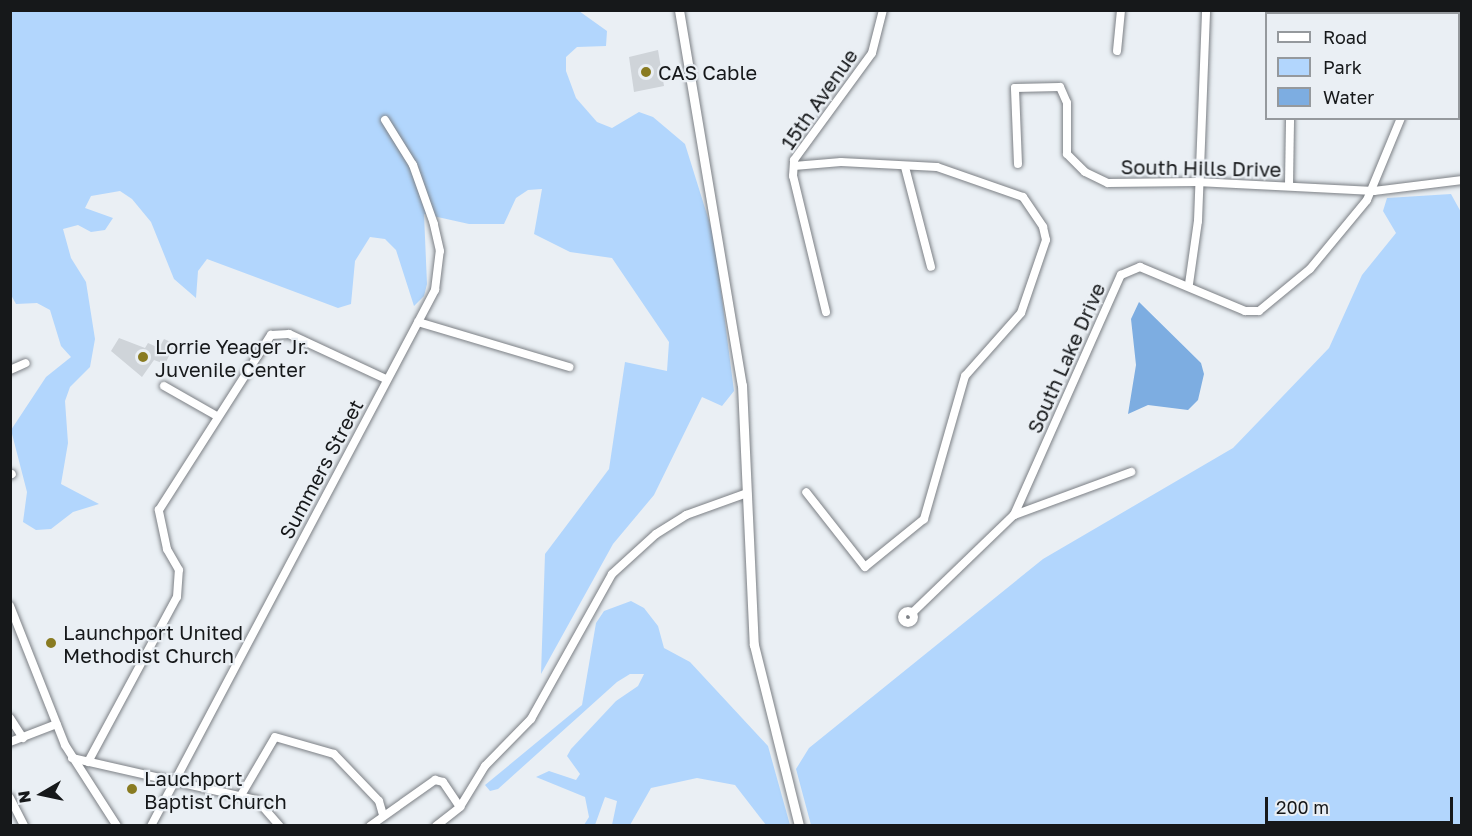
<!DOCTYPE html>
<style>
body{margin:0}
#map{position:relative;width:1472px;height:836px;overflow:hidden;background:#eaeff4;font-family:"Golos Text",sans-serif}
div>[style]{position:absolute}
[style*='--x']{left:calc(var(--x)*1px);top:calc(var(--y)*1px);width:calc(var(--w)*1px);rotate:calc(var(--a)*1deg)}
.green>*{inset:0;background:#b2d6fd}
.water>*{inset:0;background:#7dade1}
.building>*{inset:0;background:#cfd4d9}
.roads{filter:drop-shadow(0 0 2px #7c8085) drop-shadow(0 0 2px #7c8085)}
.minor>*{height:8px;margin:-4px;padding:0 4px;transform-origin:4px;border-radius:4px;background:#fff}
.minor>.ring{margin:-4px;padding:0;box-sizing:content-box;background:none;border:8px solid #fff;border-radius:50%}
.major>*{height:9px;margin:-4.5px;padding:0 4.5px;transform-origin:4.5px;border-radius:4.5px;background:#fff}
.dots>*{width:16px;height:16px;translate:-50% -50%;box-sizing:border-box;border:3px solid #eaeff4;border-radius:50%}
span{translate:-50% -50%;white-space:nowrap;text-align:center;line-height:1.15;-webkit-text-stroke:4.5px #eaeff4;paint-order:stroke}
.poi-label{font-size:20px;color:#16181a}
.left{translate:0 -50%;text-align:left}
.street-label{font-size:20px;color:#16181a}
.frame{position:absolute;inset:0;border:12px solid #16181a;pointer-events:none}
.legend{position:absolute;left:1265px;top:12px;width:195px;height:108px;box-sizing:border-box;background:#eaeff4;border:2px solid #95999d;margin:0;padding:8px 10px;list-style:none;font-size:18px;color:#16181a}
.legend li{display:flex;align-items:center;gap:12px;height:30px}
.legend b{width:30px;border:2px solid #95999d}
.north{position:absolute;left:12px;top:764px;width:60px;height:60px;-webkit-text-stroke:4px #eaeff4;paint-order:stroke;rotate:261deg;font-size:16px;font-weight:700;line-height:24px;text-align:center;color:#16181a}
.north::after{content:'';display:block;margin:auto;width:21px;height:27px;background:#16181a;clip-path:polygon(50% 0,100% 100%,50% 72%,0 100%)}
.scale{position:absolute;left:1265px;top:797px;width:188px;height:27px;box-sizing:border-box;border:3px solid #16181a;border-top:0;padding-left:8px;font-size:18px;line-height:21px;white-space:nowrap;color:#16181a;-webkit-text-stroke:4px #eaeff4;paint-order:stroke}
</style>
<div id="map">
<div class="green">
<i style="clip-path:polygon(11px 11px,579px 11px,607px 31px,606px 46px,577px 47px,566px 57px,566px 71px,576px 98px,597px 122px,612px 128px,639px 112px,653px 117px,685px 144px,714px 237px,734px 391px,722px 406px,702px 397px,654px 495px,613px 544px,541px 674px,545px 554px,609px 469px,625px 362px,667px 371px,669px 342px,612px 258px,570px 252px,534px 234px,542px 189px,528px 190px,516px 198px,504px 224px,469px 224px,424px 214px,427px 284px,424px 296px,414px 306px,396px 250px,385px 239px,370px 237px,355px 261px,351px 304px,338px 308px,207px 259px,198px 271px,196px 298px,174px 279px,151px 222px,132px 199px,120px 191px,91px 196px,85px 208px,113px 218px,105px 230px,91px 232px,78px 225px,63px 229px,71px 258px,86px 282px,95px 339px,90px 367px,70px 387px,65px 401px,68px 443px,61px 484px,99px 504px,73px 512px,51px 529px,36px 530px,23px 522px,27px 492px,11px 430px,46px 377px,71px 357px,61px 346px,50px 310px,37px 303px,16px 304px,11px 295px)"></i>
<i style="clip-path:polygon(1451px 194px,1462px 214px,1461px 825px,811px 825px,796px 769px,809px 748px,1043px 559px,1233px 448px,1329px 348px,1362px 275px,1396px 233px,1383px 211px,1387px 198px)"></i>
<i style="clip-path:polygon(631px 601px,644px 608px,658px 626px,664px 648px,690px 662px,768px 746px,790px 825px,766px 825px,735px 785px,697px 778px,651px 788px,630px 825px,612px 825px,617px 801px,605px 797px,595px 825px,584px 825px,589px 817px,585px 797px,536px 777px,549px 771px,576px 780px,580px 774px,567px 756px,571px 749px,616px 701px,638px 686px,644px 674px,630px 674px,617px 682px,498px 789px,490px 791px,485px 785px,582px 705px,596px 623px,604px 611px)"></i>
</div>
<div class="water">
<i style="clip-path:polygon(1139px 302px,1201px 363px,1204px 374px,1198px 400px,1188px 410px,1148px 405px,1128px 414px,1136px 365px,1131px 319px)"></i>
</div>
<div class="building">
<i style="clip-path:polygon(658px 50px,664px 86px,634px 92px,629px 57px)"></i>
<i style="clip-path:polygon(119px 338px,145px 348px,148px 343px,159px 348px,164px 339px,175px 344px,165px 364px,154px 360px,142px 377px,111px 351px)"></i>
</div>
<div class="roads">
<div class="minor">
<i style="--x:1291;--y:14;--w:4;--a:-90"></i>
<i style="--x:1388;--y:14;--w:4;--a:-90"></i>
<i style="--x:1458;--y:44;--w:5;--a:-37"></i>
<i style="--x:1117;--y:51;--w:41;--a:-84.4"></i>
<i style="--x:1018;--y:164;--w:76;--a:-92.3"></i>
<i style="--x:1015;--y:88;--w:45;--a:-1.3"></i>
<i style="--x:1060;--y:87;--w:17;--a:66"></i>
<i style="--x:1067;--y:103;--w:51;--a:90"></i>
<i style="--x:1067;--y:154;--w:25;--a:45"></i>
<i style="--x:1085;--y:172;--w:25;--a:26"></i>
<i style="--x:1108;--y:183;--w:89;--a:-0.6"></i>
<i style="--x:1197;--y:182;--w:177;--a:2.9"></i>
<i style="--x:1374;--y:191;--w:89;--a:-7.1"></i>
<i style="--x:794;--y:166;--w:47;--a:-4.9"></i>
<i style="--x:841;--y:162;--w:96;--a:3"></i>
<i style="--x:937;--y:167;--w:91;--a:19.2"></i>
<i style="--x:1023;--y:197;--w:36;--a:56"></i>
<i style="--x:1043;--y:227;--w:13;--a:77"></i>
<i style="--x:1046;--y:240;--w:77;--a:108.9"></i>
<i style="--x:1021;--y:313;--w:84;--a:131.6"></i>
<i style="--x:965;--y:376;--w:149;--a:106"></i>
<i style="--x:924;--y:519;--w:76;--a:140.9"></i>
<i style="--x:865;--y:567;--w:95;--a:-128.2"></i>
<i style="--x:905;--y:167;--w:103;--a:75.4"></i>
<i style="--x:1289;--y:185;--w:67;--a:-89.1"></i>
<i style="--x:1189;--y:284;--w:64;--a:-81.9"></i>
<i style="--x:1198;--y:221;--w:211;--a:-87.8"></i>
<i style="--x:826;--y:312;--w:140;--a:-103.6"></i>
<i style="--x:793;--y:176;--w:16;--a:-86"></i>
<i style="--x:794;--y:160;--w:132;--a:-53.9"></i>
<i style="--x:872;--y:53;--w:44;--a:-75.7"></i>
<i style="--x:418;--y:322;--w:158;--a:16.6"></i>
<i style="--x:10;--y:370;--w:17;--a:-24"></i>
<i style="--x:164;--y:386;--w:59;--a:29.6"></i>
<i style="--x:10;--y:475;--w:2;--a:-27"></i>
<i style="--x:1014;--y:515;--w:125;--a:-20.2"></i>
<i style="--x:10;--y:606;--w:149;--a:68.4"></i>
<i style="--x:65;--y:745;--w:96;--a:57.3"></i>
<i class="ring" style="left:902px;top:611px;width:4px;height:4px"></i>
<i style="--x:912;--y:613;--w:141;--a:-43.9"></i>
<i style="--x:1014;--y:515;--w:263;--a:-66"></i>
<i style="--x:1121;--y:275;--w:21;--a:-23"></i>
<i style="--x:1140;--y:267;--w:114;--a:22.7"></i>
<i style="--x:1245;--y:311;--w:14;--a:0"></i>
<i style="--x:1259;--y:311;--w:66;--a:-39.5"></i>
<i style="--x:1310;--y:269;--w:89;--a:-50.4"></i>
<i style="--x:1367;--y:200;--w:89;--a:-67.5"></i>
<i style="--x:10;--y:718;--w:24;--a:57"></i>
<i style="--x:10;--y:742;--w:50;--a:-21"></i>
<i style="--x:72;--y:758;--w:190;--a:12.8"></i>
<i style="--x:257;--y:800;--w:35;--a:49"></i>
<i style="--x:88;--y:762;--w:187;--a:-61.7"></i>
<i style="--x:177;--y:597;--w:27;--a:-86"></i>
<i style="--x:179;--y:570;--w:24;--a:-120"></i>
<i style="--x:167;--y:549;--w:40;--a:-102"></i>
<i style="--x:159;--y:510;--w:208;--a:-57.4"></i>
<i style="--x:271;--y:335;--w:18;--a:-3"></i>
<i style="--x:289;--y:334;--w:107;--a:24.9"></i>
<i style="--x:240;--y:797;--w:69;--a:-59.7"></i>
<i style="--x:275;--y:737;--w:61;--a:16.1"></i>
<i style="--x:334;--y:754;--w:65;--a:46.2"></i>
<i style="--x:379;--y:801;--w:15;--a:74"></i>
<i style="--x:10;--y:798;--w:31;--a:63"></i>
<i style="--x:151;--y:826;--w:607;--a:-62.08"></i>
<i style="--x:435;--y:290;--w:39;--a:-83"></i>
<i style="--x:440;--y:251;--w:28;--a:-103"></i>
<i style="--x:434;--y:224;--w:63;--a:-109.6"></i>
<i style="--x:413;--y:165;--w:53;--a:-121.9"></i>
<i style="--x:370;--y:826;--w:80;--a:-35.3"></i>
<i style="--x:435;--y:780;--w:8;--a:14"></i>
<i style="--x:443;--y:782;--w:30;--a:56"></i>
<i style="--x:436;--y:826;--w:31;--a:-38"></i>
<i style="--x:460;--y:807;--w:48;--a:-58.6"></i>
<i style="--x:485;--y:766;--w:66;--a:-45.6"></i>
<i style="--x:531;--y:719;--w:166;--a:-60.8"></i>
<i style="--x:612;--y:574;--w:59;--a:-42.3"></i>
<i style="--x:656;--y:534;--w:36;--a:-32"></i>
<i style="--x:686;--y:515;--w:65;--a:-19.8"></i>
</div>
<div class="major">
<i style="--x:679;--y:10;--w:380;--a:80.5"></i>
<i style="--x:742;--y:385;--w:260;--a:87.4"></i>
<i style="--x:754;--y:645;--w:187;--a:76"></i>
</div>
</div>
<div class="dots">
<i style="left:646px;top:72px;background:#897b21"></i>
<i style="left:143px;top:357px;background:#897b21"></i>
<i style="left:51px;top:643px;background:#897b21"></i>
<i style="left:132px;top:789px;background:#897b21"></i>
</div>
<div class="poi-label">
<span class="left" style="left:658px;top:72px">CAS Cable</span>
<span class="left" style="left:155px;top:358px">Lorrie Yeager Jr.<br>Juvenile Center</span>
<span class="left" style="left:63px;top:644px">Launchport United<br>Methodist Church</span>
<span class="left" style="left:144px;top:790px">Lauchport<br>Baptist Church</span>
</div>
<div class="street-label">
<span style="left:819px;top:99px;rotate:-55deg">15th Avenue</span>
<span style="left:1201px;top:168px;rotate:1deg">South Hills Drive</span>
<span style="left:1066px;top:358px;rotate:-66deg">South Lake Drive</span>
<span style="left:321px;top:469px;rotate:-62deg">Summers Street</span>
</div>
<div class="frame"></div>
<ul class="legend">
<li><b style="height:8px;background:#fff"></b>Road</li>
<li><b style="height:16px;background:#b2d6fd"></b>Park</li>
<li><b style="height:16px;background:#7dade1"></b>Water</li>
</ul>
<div class="north">N</div>
<div class="scale">200 m</div>
</div>
